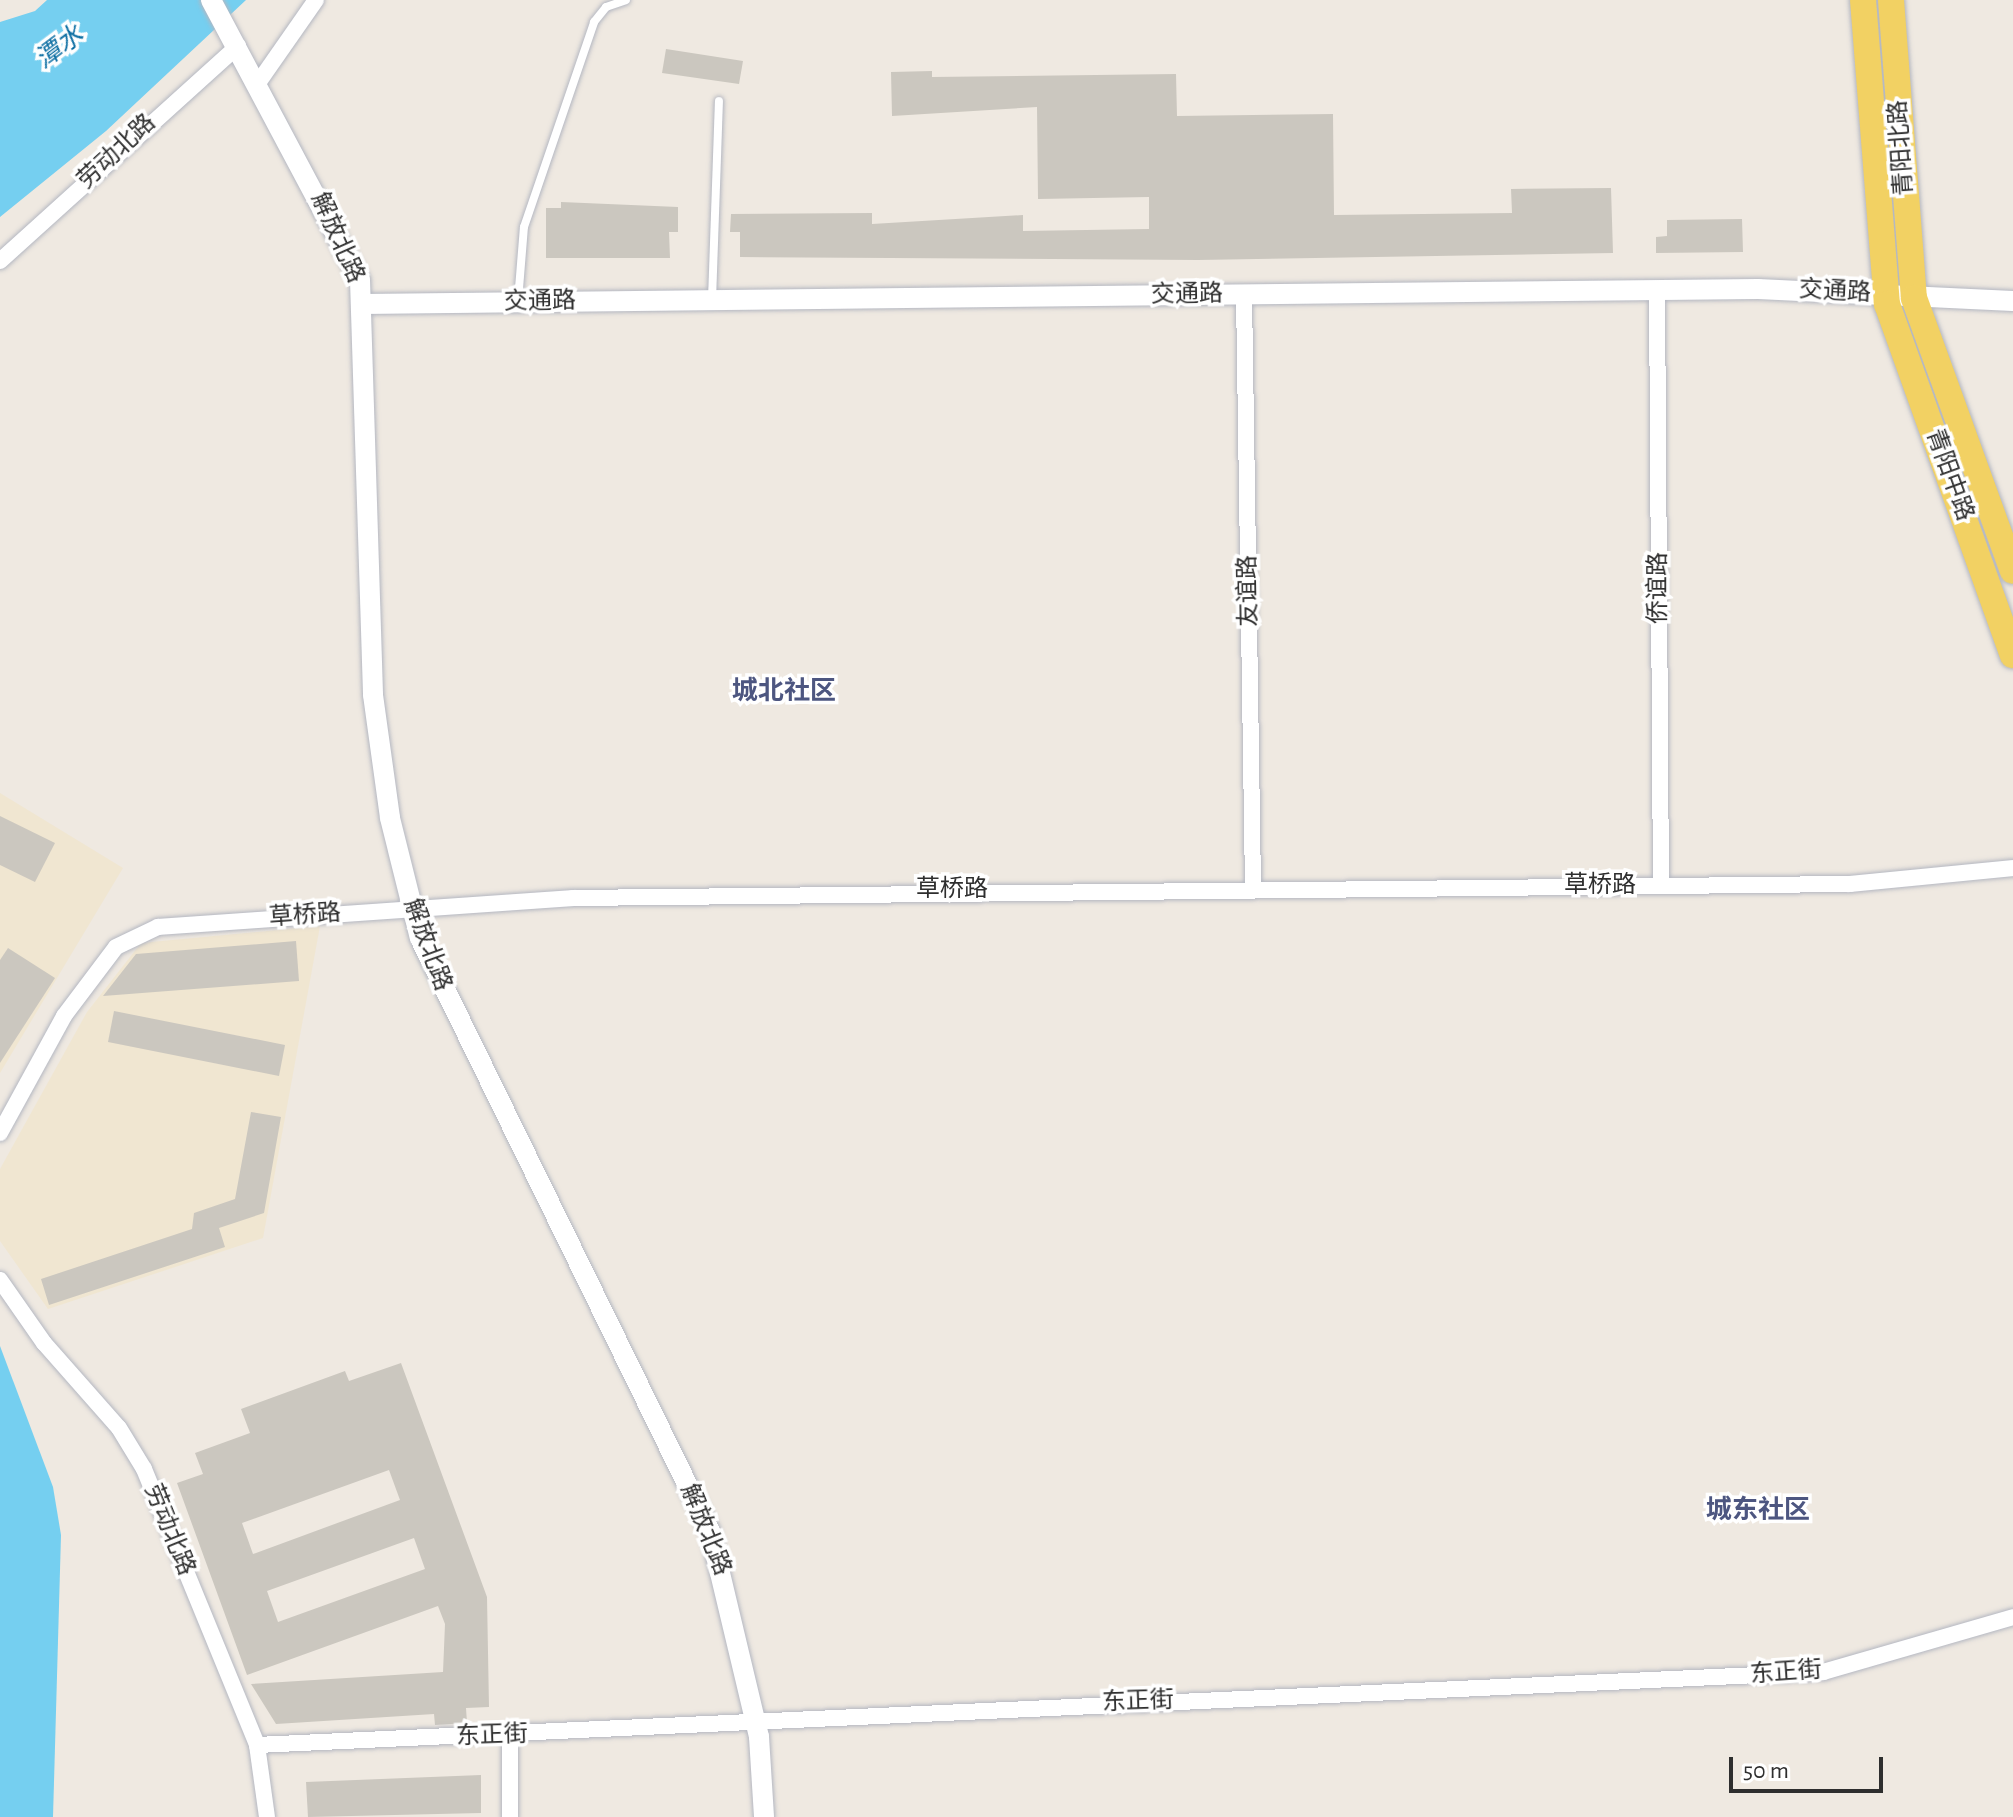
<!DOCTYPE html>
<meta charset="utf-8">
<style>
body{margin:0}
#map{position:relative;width:2013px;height:1817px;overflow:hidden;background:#efe9e1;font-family:"Alegreya Sans","Noto Sans SC",sans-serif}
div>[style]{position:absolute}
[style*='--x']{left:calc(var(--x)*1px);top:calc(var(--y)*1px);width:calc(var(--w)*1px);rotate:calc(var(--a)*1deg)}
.education>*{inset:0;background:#f0e6d1}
.water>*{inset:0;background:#75cff0}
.building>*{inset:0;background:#cbc7bf}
.roads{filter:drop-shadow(0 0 2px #b4b7c1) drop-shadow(0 0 2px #b4b7c1)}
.service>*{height:8px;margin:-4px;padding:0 4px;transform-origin:4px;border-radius:4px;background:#fff}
.minor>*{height:16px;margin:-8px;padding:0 8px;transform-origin:8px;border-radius:8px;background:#fff}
.tertiary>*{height:20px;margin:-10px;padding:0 10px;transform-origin:10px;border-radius:10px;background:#fff}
.primary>*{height:26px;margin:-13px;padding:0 13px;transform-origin:13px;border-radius:13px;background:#f2d163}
span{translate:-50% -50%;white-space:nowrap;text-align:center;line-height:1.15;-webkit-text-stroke:7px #fff;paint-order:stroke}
.street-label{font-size:24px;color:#2e2e2e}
.water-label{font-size:26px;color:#0d6fa3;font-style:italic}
.neighbourhood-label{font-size:26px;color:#4d5680;font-weight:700}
.scale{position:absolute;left:1729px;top:1757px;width:154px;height:36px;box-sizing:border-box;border:4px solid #2e2e2e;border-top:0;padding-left:10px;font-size:24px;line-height:28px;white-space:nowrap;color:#2e2e2e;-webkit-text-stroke:6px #fff;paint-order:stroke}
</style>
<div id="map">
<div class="education">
<i style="clip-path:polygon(0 793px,123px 868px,0 1073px)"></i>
<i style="clip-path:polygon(320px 926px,263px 1238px,48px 1309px,0 1241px,0 1169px,87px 1012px,141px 943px)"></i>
</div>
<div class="water">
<i style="clip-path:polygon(47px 0,246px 0,106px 131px,0 217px,0 22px,35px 11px)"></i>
<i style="clip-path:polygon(0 1346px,53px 1487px,61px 1535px,53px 1817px,0 1817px)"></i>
</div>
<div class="building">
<i style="clip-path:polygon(666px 49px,743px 61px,739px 84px,662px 73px)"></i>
<i style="clip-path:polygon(932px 71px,932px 77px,1176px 74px,1177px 116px,1333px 114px,1334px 215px,1512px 213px,1511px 189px,1611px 188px,1613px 253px,1198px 260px,740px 257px,740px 232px,730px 232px,731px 214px,872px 213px,872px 224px,1023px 215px,1023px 231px,1149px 229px,1149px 197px,1038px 199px,1037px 107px,892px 116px,891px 72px)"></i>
<i style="clip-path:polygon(561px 202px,678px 207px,678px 232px,669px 232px,670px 258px,546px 258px,546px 208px,561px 208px)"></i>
<i style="clip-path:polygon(1742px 219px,1743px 252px,1656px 253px,1656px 237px,1667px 236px,1667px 220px)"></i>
<i style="clip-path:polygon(0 816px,55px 843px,35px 882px,0 865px)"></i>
<i style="clip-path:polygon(296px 941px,299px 981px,103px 996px,136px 954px)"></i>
<i style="clip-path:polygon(8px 948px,55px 978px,0 1063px,0 960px)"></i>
<i style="clip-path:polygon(114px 1011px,285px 1045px,279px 1076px,108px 1042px)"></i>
<i style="clip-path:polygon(251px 1112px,281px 1117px,264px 1213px,219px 1228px,225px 1247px,49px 1305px,41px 1279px,192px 1229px,194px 1213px,235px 1199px)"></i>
<i style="clip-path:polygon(evenodd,401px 1363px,487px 1597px,489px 1707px,466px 1708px,467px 1723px,435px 1725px,434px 1714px,276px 1724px,251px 1684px,443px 1672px,445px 1624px,438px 1606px,247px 1675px,177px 1483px,203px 1474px,195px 1453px,250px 1433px,241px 1409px,345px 1371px,349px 1381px,401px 1363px,389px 1470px,400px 1500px,253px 1554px,242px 1523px,389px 1470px,401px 1363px,414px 1538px,425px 1569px,278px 1622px,267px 1591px,414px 1538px)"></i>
<i style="clip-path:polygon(481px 1775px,481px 1813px,308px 1817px,306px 1782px)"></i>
</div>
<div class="roads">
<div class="service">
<i style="--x:712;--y:300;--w:199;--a:-88"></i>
<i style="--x:518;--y:301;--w:74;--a:-85.4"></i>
<i style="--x:524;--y:227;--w:217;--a:-71.1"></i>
<i style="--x:594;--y:22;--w:19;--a:-51"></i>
<i style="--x:606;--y:7;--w:21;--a:-19"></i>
</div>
<div class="minor">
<i style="--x:258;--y:83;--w:101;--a:-55.1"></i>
<i style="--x:0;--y:261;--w:321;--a:-42.1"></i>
<i style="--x:1657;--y:289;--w:597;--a:89.62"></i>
<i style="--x:1244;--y:294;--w:594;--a:89.13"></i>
<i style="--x:0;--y:1133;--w:133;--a:-61.3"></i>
<i style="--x:64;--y:1016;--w:86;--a:-53"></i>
<i style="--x:116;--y:947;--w:47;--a:-25.5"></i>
<i style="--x:158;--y:927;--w:416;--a:-4"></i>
<i style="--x:573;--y:898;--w:1277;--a:-0.63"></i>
<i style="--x:1850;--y:884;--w:164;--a:-5.6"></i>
<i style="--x:0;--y:1280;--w:77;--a:55.1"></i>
<i style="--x:44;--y:1343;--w:113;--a:48.6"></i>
<i style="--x:119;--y:1428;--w:48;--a:58.6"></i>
<i style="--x:144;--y:1469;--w:298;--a:67.7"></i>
<i style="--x:257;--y:1745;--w:73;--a:82.1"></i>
<i style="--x:510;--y:1736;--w:81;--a:90"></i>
<i style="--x:257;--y:1745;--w:1568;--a:-2.67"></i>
<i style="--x:1823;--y:1672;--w:198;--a:-16.1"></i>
</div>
<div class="tertiary">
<i style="--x:211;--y:0;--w:317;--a:62"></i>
<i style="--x:360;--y:280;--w:415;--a:88.2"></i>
<i style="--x:373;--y:695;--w:124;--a:82.1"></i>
<i style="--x:390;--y:818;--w:124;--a:76"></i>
<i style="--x:420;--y:938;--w:660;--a:63.94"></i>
<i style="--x:710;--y:1531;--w:212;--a:76.6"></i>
<i style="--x:759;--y:1737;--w:80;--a:86.4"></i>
<i style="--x:362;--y:304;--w:1396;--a:-0.62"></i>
<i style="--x:1758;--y:289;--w:255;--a:2.7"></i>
</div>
<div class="primary">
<i style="--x:1863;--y:0;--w:305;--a:85.5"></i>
<i style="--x:1887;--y:304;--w:373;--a:70.3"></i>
<i style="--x:1891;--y:0;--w:299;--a:85.6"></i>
<i style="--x:1914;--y:298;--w:290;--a:70.1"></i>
</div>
</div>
<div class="street-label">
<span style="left:1902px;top:148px;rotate:-94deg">青阳北路</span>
<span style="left:117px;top:152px;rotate:-43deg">劳动北路</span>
<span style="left:337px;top:238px;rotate:66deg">解放北路</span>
<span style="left:1835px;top:292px;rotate:3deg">交通路</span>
<span style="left:1187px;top:295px;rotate:-1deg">交通路</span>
<span style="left:540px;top:302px;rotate:-1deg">交通路</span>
<span style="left:1949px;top:475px;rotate:70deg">青阳中路</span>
<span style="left:1659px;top:588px;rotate:-90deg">侨谊路</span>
<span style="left:1249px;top:591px;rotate:-91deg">友谊路</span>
<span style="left:1600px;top:886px">草桥路</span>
<span style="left:952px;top:890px">草桥路</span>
<span style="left:305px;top:916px;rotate:-4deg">草桥路</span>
<span style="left:427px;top:945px;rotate:70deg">解放北路</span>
<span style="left:169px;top:1530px;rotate:68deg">劳动北路</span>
<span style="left:705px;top:1530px;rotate:68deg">解放北路</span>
<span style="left:1786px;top:1673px;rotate:-4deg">东正街</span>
<span style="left:1138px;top:1702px;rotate:-2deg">东正街</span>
<span style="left:492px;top:1736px;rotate:-2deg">东正街</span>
</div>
<div class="water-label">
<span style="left:60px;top:48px;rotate:-37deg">潭水</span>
</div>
<div class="neighbourhood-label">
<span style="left:784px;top:692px">城北社区</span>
<span style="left:1758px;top:1511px">城东社区</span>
</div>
<div class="scale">50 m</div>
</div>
